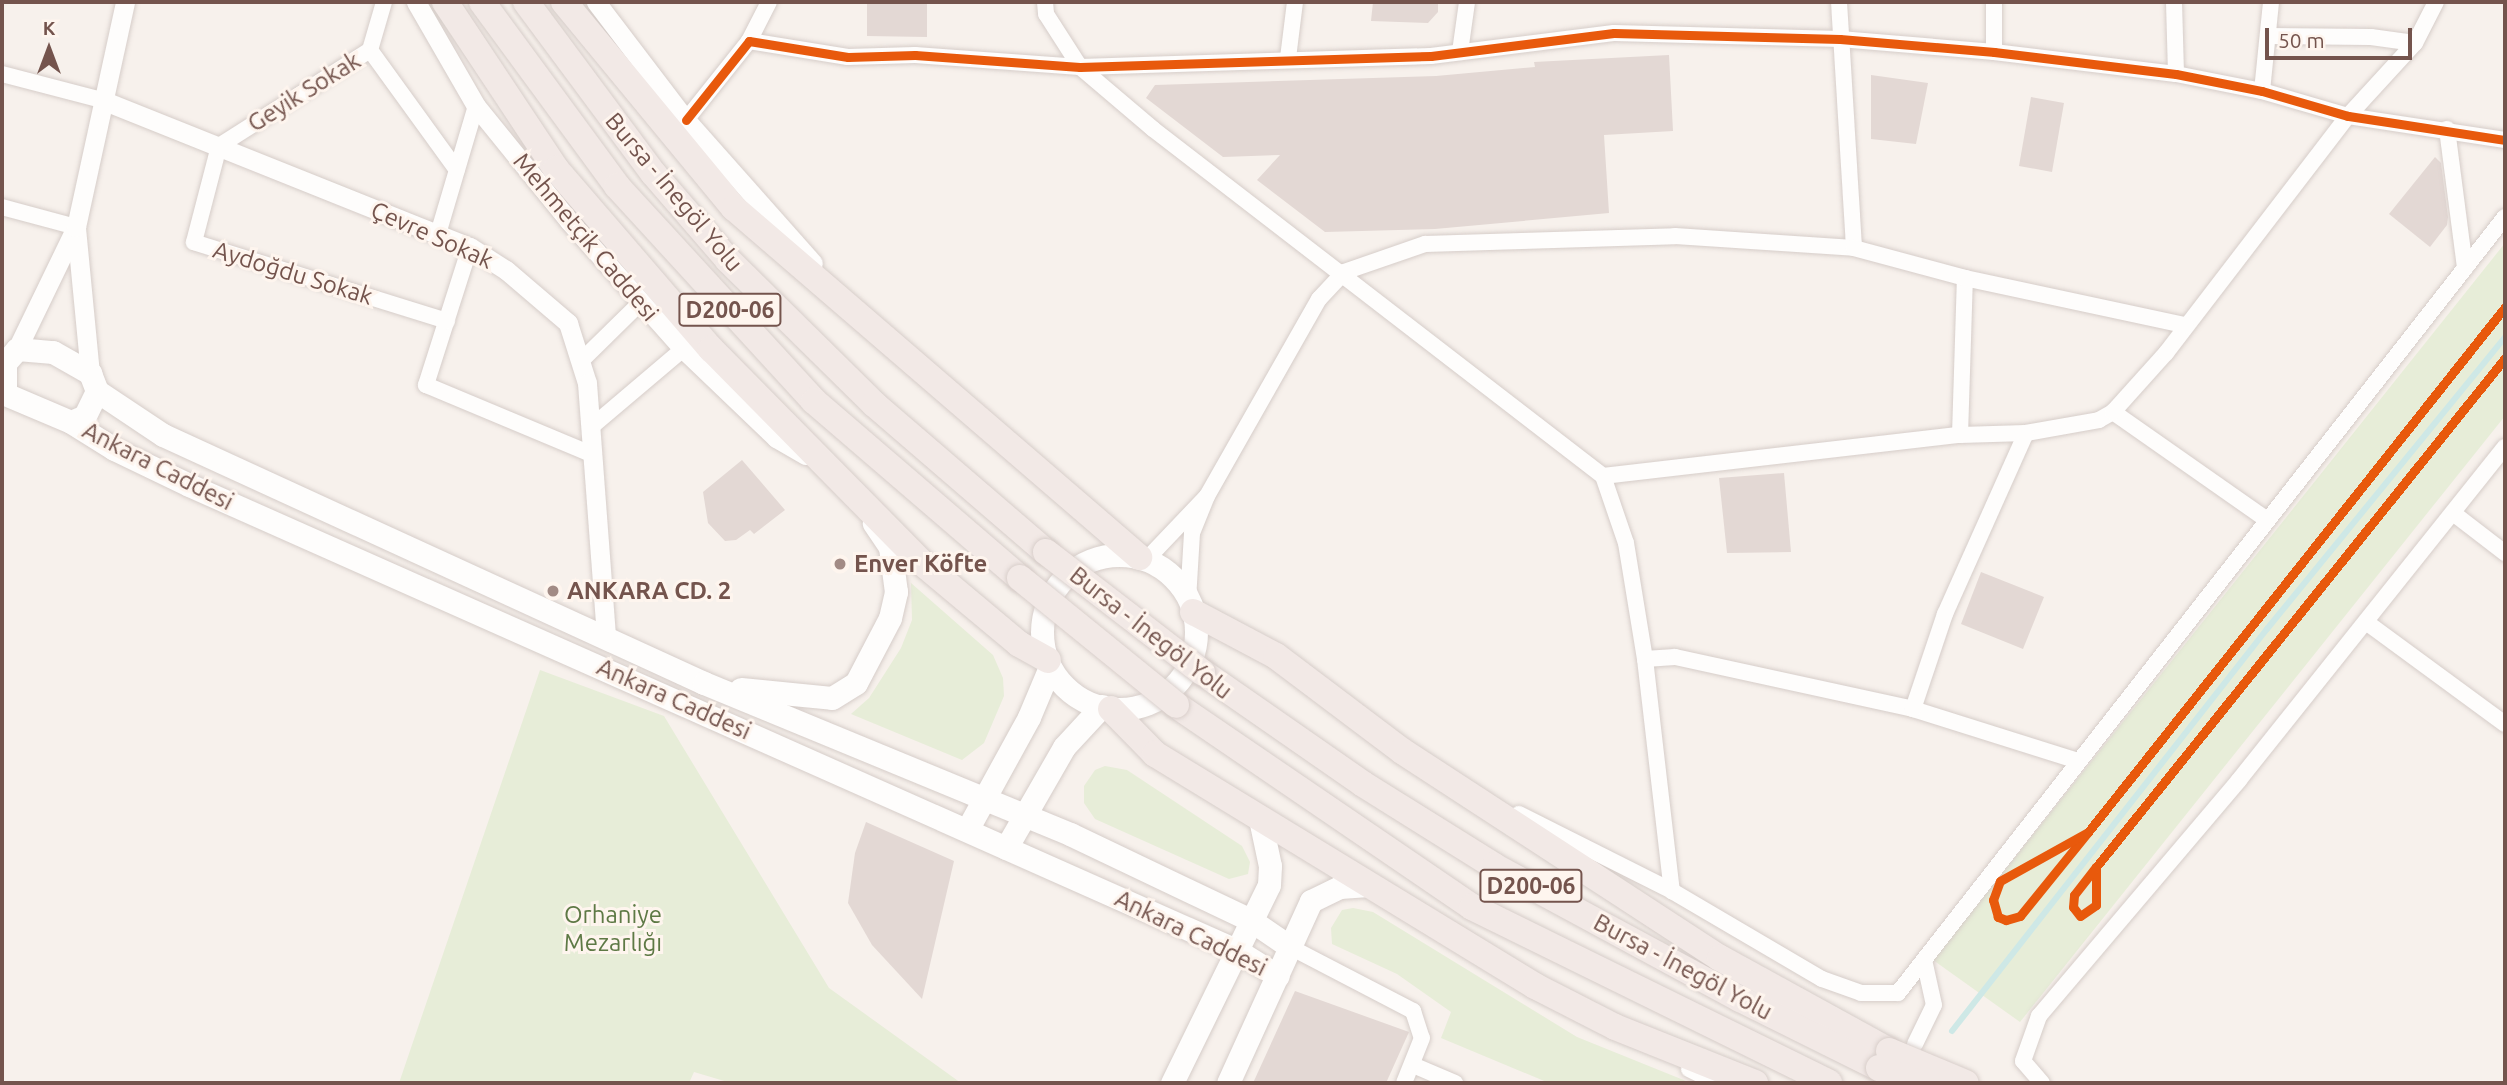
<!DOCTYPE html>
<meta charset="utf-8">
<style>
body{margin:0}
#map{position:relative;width:2507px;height:1085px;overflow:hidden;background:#f7f1ec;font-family:Ubuntu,sans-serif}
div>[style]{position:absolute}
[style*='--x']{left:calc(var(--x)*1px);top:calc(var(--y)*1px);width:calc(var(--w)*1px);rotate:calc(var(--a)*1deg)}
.green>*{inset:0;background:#e7edd8}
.stream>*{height:6px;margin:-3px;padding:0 3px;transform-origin:3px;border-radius:3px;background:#cee8e6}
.building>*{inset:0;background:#e3d8d4}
.roads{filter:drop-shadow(0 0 2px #d6cdc9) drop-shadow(0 0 2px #d6cdc9)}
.minor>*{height:16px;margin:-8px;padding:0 8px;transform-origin:8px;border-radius:8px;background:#fefdfc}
.tertiary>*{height:19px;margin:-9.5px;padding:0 9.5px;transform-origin:9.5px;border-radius:9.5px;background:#fefdfc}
.secondary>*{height:23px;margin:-11.5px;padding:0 11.5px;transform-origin:11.5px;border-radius:11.5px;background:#fefdfc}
.secondary>.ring{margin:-11.5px;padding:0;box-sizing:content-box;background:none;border:23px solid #fefdfc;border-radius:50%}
.trunk>*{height:26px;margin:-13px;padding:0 13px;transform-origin:13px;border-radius:13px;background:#f2e9e6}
.bridges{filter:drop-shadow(0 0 2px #d8ceca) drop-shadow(0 0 2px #d8ceca)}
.trunk-bridge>*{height:26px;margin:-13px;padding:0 13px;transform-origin:13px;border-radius:13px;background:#f2e9e6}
.cycleway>*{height:9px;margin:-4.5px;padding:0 4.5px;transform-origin:4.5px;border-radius:4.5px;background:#e8590c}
.dots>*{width:19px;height:19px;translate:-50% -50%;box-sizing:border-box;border:4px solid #fef5ee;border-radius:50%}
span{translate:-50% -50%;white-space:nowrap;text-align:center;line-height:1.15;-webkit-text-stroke:6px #fef5ee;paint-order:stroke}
.shield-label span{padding:2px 5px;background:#fef5ee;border:2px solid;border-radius:5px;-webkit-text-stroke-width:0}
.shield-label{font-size:23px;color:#74544d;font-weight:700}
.street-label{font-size:24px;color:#74544d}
.poi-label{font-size:24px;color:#74544d;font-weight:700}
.left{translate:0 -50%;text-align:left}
.park-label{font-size:24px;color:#5e7945}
.frame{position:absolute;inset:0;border:4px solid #74544d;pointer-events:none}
.north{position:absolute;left:14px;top:14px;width:70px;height:70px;-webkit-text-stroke:5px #fef5ee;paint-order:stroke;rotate:0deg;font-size:19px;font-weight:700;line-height:28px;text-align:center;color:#74544d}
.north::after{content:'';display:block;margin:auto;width:24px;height:32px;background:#74544d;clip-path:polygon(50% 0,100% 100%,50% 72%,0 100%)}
.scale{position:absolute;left:2265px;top:28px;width:147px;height:32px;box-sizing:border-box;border:4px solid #74544d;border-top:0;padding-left:9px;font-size:21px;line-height:24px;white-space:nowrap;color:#74544d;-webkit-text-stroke:5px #fef5ee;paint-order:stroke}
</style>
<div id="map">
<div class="green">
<i style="clip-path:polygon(2505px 243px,2505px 416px,2020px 1022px,1933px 960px)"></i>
<i style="clip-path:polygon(911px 583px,993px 655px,1003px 678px,1004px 696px,984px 743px,962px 760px,851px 714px,869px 698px,901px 648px,912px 620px)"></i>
<i style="clip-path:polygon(540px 670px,664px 716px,829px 988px,961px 1083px,731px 1083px,694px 1072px,689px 1083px,399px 1083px)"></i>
<i style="clip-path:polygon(1105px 766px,1127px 770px,1242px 846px,1250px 862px,1248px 874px,1229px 879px,1095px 819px,1084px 803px,1084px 786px,1095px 770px)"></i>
<i style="clip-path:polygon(1353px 908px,1373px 912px,1577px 1037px,1691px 1083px,1549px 1083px,1441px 1038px,1451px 1012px,1397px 974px,1332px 944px,1331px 928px,1342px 910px)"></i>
</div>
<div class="stream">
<i style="--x:1952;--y:1031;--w:511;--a:-51.92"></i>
<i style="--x:2267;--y:629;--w:377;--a:-50.8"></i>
</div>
<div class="building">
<i style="clip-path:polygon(867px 2px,927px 2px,927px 37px,867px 36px)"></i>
<i style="clip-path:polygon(1373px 2px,1438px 2px,1438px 12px,1428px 23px,1371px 21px)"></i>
<i style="clip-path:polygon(1669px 55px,1673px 131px,1604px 135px,1609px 213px,1435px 229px,1325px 232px,1257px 180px,1280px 155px,1223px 157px,1146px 98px,1155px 85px,1436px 76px,1535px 67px,1534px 62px)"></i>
<i style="clip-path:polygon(1871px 75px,1928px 83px,1916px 144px,1871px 139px)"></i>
<i style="clip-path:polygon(2031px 97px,2064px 103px,2052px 172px,2019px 166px)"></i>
<i style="clip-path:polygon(2435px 157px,2441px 163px,2448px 217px,2447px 225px,2430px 247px,2389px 214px)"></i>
<i style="clip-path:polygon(742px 460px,785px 510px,754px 534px,750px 530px,736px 540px,725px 541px,708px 523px,703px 492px)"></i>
<i style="clip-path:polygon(1784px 473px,1791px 552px,1727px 553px,1719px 478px)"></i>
<i style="clip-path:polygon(1981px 572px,2044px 597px,2023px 649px,1961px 624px)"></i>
<i style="clip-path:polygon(866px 822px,954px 861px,922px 999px,872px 945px,848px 903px,855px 853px)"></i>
<i style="clip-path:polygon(1295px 991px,1409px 1032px,1386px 1083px,1253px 1083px)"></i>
</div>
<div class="roads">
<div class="minor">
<i style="--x:1045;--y:2;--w:12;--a:85"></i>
<i style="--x:1046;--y:14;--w:63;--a:57.3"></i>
<i style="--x:1080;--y:67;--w:96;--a:40.3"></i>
<i style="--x:1153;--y:129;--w:568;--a:37.64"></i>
<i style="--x:1603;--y:476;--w:71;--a:71.1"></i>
<i style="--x:1626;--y:543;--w:118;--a:80.7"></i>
<i style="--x:1645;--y:659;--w:234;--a:83.4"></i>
<i style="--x:1839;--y:2;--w:246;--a:86.5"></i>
<i style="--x:2174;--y:2;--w:72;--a:88.4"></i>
<i style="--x:2269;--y:36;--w:102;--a:0.6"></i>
<i style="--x:2371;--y:37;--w:44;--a:7.8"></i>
<i style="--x:749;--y:41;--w:44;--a:-62.9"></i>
<i style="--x:370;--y:50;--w:50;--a:-73.7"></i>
<i style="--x:1460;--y:52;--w:50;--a:-82"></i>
<i style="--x:1994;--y:52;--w:50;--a:-90"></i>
<i style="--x:1288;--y:58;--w:56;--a:-82.9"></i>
<i style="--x:2;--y:74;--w:103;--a:14.6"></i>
<i style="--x:2262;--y:91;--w:89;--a:-84.2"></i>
<i style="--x:686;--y:120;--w:101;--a:-51.4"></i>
<i style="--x:749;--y:41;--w:100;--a:9.2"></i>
<i style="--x:848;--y:57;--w:67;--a:-1.7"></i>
<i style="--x:915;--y:55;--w:165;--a:4.2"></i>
<i style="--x:1080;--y:67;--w:351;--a:-1.8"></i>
<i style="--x:1431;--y:56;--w:184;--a:-7.2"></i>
<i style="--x:1614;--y:33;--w:226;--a:1.5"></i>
<i style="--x:1840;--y:39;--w:155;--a:4.8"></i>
<i style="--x:1994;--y:52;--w:183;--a:6.9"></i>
<i style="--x:2176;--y:74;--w:88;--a:11.2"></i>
<i style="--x:2262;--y:91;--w:90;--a:16.2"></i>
<i style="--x:2348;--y:116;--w:159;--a:8.7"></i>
<i style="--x:2447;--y:129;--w:140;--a:82.6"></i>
<i style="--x:2;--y:207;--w:77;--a:15.1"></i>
<i style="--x:438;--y:234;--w:134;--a:-73.5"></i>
<i style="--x:470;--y:247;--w:145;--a:107.7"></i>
<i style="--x:426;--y:385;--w:179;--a:22.7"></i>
<i style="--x:447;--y:321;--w:265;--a:-162.7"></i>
<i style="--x:194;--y:242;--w:99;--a:-75.4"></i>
<i style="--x:219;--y:146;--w:179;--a:-32.4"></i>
<i style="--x:370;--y:50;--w:148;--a:54.1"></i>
<i style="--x:580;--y:362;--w:84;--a:-44.5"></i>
<i style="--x:2113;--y:412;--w:187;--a:35"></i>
<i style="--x:590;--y:428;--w:122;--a:-40.3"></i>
<i style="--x:1960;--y:435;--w:157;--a:-88.2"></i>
<i style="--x:1603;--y:476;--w:359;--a:-6.6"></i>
<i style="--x:1960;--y:435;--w:66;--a:-1.7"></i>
<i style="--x:2026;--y:433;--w:74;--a:-10.1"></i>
<i style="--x:2099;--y:420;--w:16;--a:-30"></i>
<i style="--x:2113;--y:412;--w:79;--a:-48.1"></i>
<i style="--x:2166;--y:353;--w:299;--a:-52.5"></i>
<i style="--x:2348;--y:116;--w:99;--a:-47.5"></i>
<i style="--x:2415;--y:43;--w:46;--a:-62.9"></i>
<i style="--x:1207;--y:496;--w:227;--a:-60.4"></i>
<i style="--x:1319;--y:299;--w:37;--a:-47"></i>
<i style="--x:1344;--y:272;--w:86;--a:-19.1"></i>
<i style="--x:1425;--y:244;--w:250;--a:-1.8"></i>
<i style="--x:1675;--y:236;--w:179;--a:3.8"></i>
<i style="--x:1854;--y:248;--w:115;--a:15.1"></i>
<i style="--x:1965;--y:278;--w:225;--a:12.1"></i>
<i style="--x:2453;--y:513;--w:66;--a:37.6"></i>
<i style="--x:1146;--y:560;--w:88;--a:-46.4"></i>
<i style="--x:1207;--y:496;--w:40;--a:112"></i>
<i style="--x:1192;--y:533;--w:67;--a:93.4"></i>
<i style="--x:2366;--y:622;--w:172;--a:36.3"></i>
<i style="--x:1645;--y:659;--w:30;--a:-4"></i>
<i style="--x:1675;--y:657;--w:244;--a:12.3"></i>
<i style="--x:1913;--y:709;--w:173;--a:17.5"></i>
<i style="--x:1913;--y:709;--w:100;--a:-71.4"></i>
<i style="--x:1945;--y:614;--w:198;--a:-65.9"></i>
<i style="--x:1519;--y:814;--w:171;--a:26.7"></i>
<i style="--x:1672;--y:891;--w:174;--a:30.4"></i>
<i style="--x:1822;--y:979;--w:41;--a:19.7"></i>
<i style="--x:1861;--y:993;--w:37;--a:0"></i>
<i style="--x:1898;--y:993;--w:985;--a:-51.97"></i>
<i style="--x:1290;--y:947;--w:139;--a:27.5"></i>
<i style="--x:1413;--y:1011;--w:28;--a:72"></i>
<i style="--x:1422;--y:1038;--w:48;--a:111.8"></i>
<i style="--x:1915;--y:1044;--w:43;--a:-64"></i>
<i style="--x:1934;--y:1005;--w:46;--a:-102.5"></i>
<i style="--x:1413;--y:1065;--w:46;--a:23.2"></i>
<i style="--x:1689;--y:1069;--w:32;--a:26"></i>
<i style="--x:2042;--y:1083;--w:29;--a:-131"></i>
<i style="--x:2023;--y:1061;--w:48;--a:-70.4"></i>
<i style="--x:2039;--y:1016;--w:309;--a:-49.7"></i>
<i style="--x:2239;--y:780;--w:426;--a:-51.4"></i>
</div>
<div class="tertiary">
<i style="--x:416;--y:2;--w:120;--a:60"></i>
<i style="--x:476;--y:106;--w:148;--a:51"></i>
<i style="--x:569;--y:221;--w:171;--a:48.3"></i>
<i style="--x:683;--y:349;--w:129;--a:43.7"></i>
<i style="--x:776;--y:438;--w:34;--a:30"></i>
<i style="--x:596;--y:2;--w:148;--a:52.7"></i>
<i style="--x:686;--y:120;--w:191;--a:48.4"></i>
<i style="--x:102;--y:100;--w:396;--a:21.8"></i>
<i style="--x:470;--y:247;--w:43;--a:32.6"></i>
<i style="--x:506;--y:270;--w:82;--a:40.5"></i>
<i style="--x:568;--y:323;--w:63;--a:72.4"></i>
<i style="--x:587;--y:383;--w:256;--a:85.7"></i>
<i style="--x:76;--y:228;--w:146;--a:84.5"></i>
<i style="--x:17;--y:349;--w:136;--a:-64.2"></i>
<i style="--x:76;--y:227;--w:230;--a:-77.7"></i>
</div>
<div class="secondary">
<i style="--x:17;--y:349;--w:36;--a:5"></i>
<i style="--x:53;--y:352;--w:43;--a:29.6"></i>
<i style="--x:90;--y:373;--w:19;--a:69"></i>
<i style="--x:97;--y:391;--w:28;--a:116"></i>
<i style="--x:85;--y:416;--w:15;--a:157"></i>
<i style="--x:71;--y:422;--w:72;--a:-157"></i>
<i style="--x:5;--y:394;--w:31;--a:-90"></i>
<i style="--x:5;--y:363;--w:18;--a:-49"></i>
<i style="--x:97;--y:391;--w:79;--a:33.7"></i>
<i style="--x:163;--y:435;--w:595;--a:24.63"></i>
<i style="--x:704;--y:683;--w:396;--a:22.4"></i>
<i style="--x:1070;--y:834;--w:202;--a:25.5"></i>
<i style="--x:1252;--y:921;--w:46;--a:34.4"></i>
<i style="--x:71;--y:422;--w:51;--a:32.1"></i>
<i style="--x:114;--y:449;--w:83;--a:25.6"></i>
<i style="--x:189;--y:485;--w:1146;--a:23.95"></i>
<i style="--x:1236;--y:950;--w:49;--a:31.8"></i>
<i class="ring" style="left:1042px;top:555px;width:131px;height:131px"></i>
<i style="--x:741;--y:689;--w:91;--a:5.6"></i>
<i style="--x:832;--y:698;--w:28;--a:-32"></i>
<i style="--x:856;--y:683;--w:73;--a:-62.4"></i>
<i style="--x:890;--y:618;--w:27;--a:-77"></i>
<i style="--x:896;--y:592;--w:45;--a:-97.6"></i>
<i style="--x:890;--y:547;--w:29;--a:-124"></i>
<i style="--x:967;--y:830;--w:129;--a:-61.2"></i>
<i style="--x:1029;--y:717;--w:54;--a:-67.2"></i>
<i style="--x:1006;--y:848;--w:116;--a:-60.1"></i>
<i style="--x:1064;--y:747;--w:56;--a:-47.2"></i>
<i style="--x:1172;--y:1083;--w:220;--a:-63.9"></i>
<i style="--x:1269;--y:885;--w:19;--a:-87"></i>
<i style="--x:1270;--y:866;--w:48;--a:-102"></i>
<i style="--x:1228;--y:1083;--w:200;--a:-65.5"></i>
<i style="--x:1311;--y:901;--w:32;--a:-26"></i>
<i style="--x:1340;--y:887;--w:28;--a:-4"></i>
</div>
<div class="trunk">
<i style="--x:445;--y:2;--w:201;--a:56.4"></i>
<i style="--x:556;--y:169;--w:238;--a:49.3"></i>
<i style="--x:711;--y:349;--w:299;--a:45.4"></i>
<i style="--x:921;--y:562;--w:128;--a:39.9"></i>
<i style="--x:1019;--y:644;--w:33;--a:29"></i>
<i style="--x:482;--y:2;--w:228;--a:53.7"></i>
<i style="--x:617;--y:186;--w:292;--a:47.5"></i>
<i style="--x:814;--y:401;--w:272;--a:40.7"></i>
<i style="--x:526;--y:2;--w:213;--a:53.4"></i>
<i style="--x:653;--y:173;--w:115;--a:49.2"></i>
<i style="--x:728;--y:260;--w:205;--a:44.6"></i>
<i style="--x:874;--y:404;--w:227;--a:40.7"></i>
<i style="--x:564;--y:2;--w:267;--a:50.5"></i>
<i style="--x:734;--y:208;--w:535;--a:40.75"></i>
<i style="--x:1193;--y:612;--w:94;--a:27.9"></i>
<i style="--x:1276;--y:656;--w:158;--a:37"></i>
<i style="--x:1402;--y:751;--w:379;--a:33.1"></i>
<i style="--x:1720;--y:958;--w:193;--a:28.8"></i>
<i style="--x:1202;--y:672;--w:196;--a:34.8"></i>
<i style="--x:1363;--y:784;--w:155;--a:32"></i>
<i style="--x:1494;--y:866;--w:280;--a:28.4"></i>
<i style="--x:1740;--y:999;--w:155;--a:26.4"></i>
<i style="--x:1176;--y:705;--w:358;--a:34.3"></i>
<i style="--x:1472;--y:907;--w:398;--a:26.2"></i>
<i style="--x:1111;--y:709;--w:63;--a:45.6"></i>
<i style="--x:1155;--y:754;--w:445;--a:31.4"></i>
<i style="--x:1535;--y:986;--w:90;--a:27.1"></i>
<i style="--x:1615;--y:1027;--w:151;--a:21.8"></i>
</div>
</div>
<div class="bridges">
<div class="trunk-bridge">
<i style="--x:1046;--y:552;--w:197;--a:37.6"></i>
<i style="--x:1020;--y:578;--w:201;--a:39.1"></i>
<i style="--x:1889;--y:1051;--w:83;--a:22.6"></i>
<i style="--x:1879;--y:1068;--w:42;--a:21"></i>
</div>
</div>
<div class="cycleway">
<i style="--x:686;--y:120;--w:101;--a:-51.4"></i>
<i style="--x:749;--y:41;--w:100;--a:9.2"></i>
<i style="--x:848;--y:57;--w:67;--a:-1.7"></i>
<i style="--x:915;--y:55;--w:165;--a:4.2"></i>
<i style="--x:1080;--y:67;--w:351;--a:-1.8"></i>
<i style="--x:1431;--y:56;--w:184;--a:-7.2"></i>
<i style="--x:1614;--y:33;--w:226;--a:1.5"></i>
<i style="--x:1840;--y:39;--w:155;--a:4.8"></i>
<i style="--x:1994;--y:52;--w:183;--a:6.9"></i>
<i style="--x:2176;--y:74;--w:88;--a:11.2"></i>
<i style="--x:2262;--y:91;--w:90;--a:16.2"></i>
<i style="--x:2348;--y:116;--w:159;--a:8.7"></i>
<i style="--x:2088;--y:832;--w:670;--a:-51.54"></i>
<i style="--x:2088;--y:832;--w:108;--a:129"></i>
<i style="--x:2020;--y:916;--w:15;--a:164"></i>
<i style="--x:2006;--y:920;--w:9;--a:-159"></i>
<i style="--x:1998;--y:917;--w:18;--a:-106"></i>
<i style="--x:1993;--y:900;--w:20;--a:-70"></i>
<i style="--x:2000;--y:881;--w:101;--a:-29.1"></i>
<i style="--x:2096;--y:867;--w:38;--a:90"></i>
<i style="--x:2096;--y:905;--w:19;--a:145"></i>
<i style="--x:2080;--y:916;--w:11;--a:-128"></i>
<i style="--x:2073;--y:907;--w:12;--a:-85"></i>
<i style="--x:2074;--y:895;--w:36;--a:-52"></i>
<i style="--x:2096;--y:867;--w:653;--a:-51.22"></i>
</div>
<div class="dots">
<i style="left:840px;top:564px;background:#a28b85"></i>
<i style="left:553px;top:591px;background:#a28b85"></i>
</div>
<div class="shield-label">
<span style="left:730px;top:310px">D200-06</span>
<span style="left:1531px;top:886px">D200-06</span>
</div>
<div class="street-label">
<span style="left:304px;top:92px;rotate:-32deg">Geyik Sokak</span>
<span style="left:674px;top:192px;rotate:50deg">Bursa - İnegöl Yolu</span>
<span style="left:432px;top:235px;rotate:24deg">Çevre Sokak</span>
<span style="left:586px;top:237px;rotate:50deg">Mehmetçik Caddesi</span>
<span style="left:293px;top:273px;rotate:17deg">Aydoğdu Sokak</span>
<span style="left:158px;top:466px;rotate:27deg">Ankara Caddesi</span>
<span style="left:1151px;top:633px;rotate:38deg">Bursa - İnegöl Yolu</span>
<span style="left:674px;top:699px;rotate:24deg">Ankara Caddesi</span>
<span style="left:1191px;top:933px;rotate:26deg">Ankara Caddesi</span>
<span style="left:1683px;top:967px;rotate:28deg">Bursa - İnegöl Yolu</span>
</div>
<div class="poi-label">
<span class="left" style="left:854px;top:564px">Enver Köfte</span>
<span class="left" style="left:567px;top:591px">ANKARA CD. 2</span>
</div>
<div class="park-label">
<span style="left:613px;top:929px">Orhaniye<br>Mezarlığı</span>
</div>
<div class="frame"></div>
<div class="north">K</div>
<div class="scale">50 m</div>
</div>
